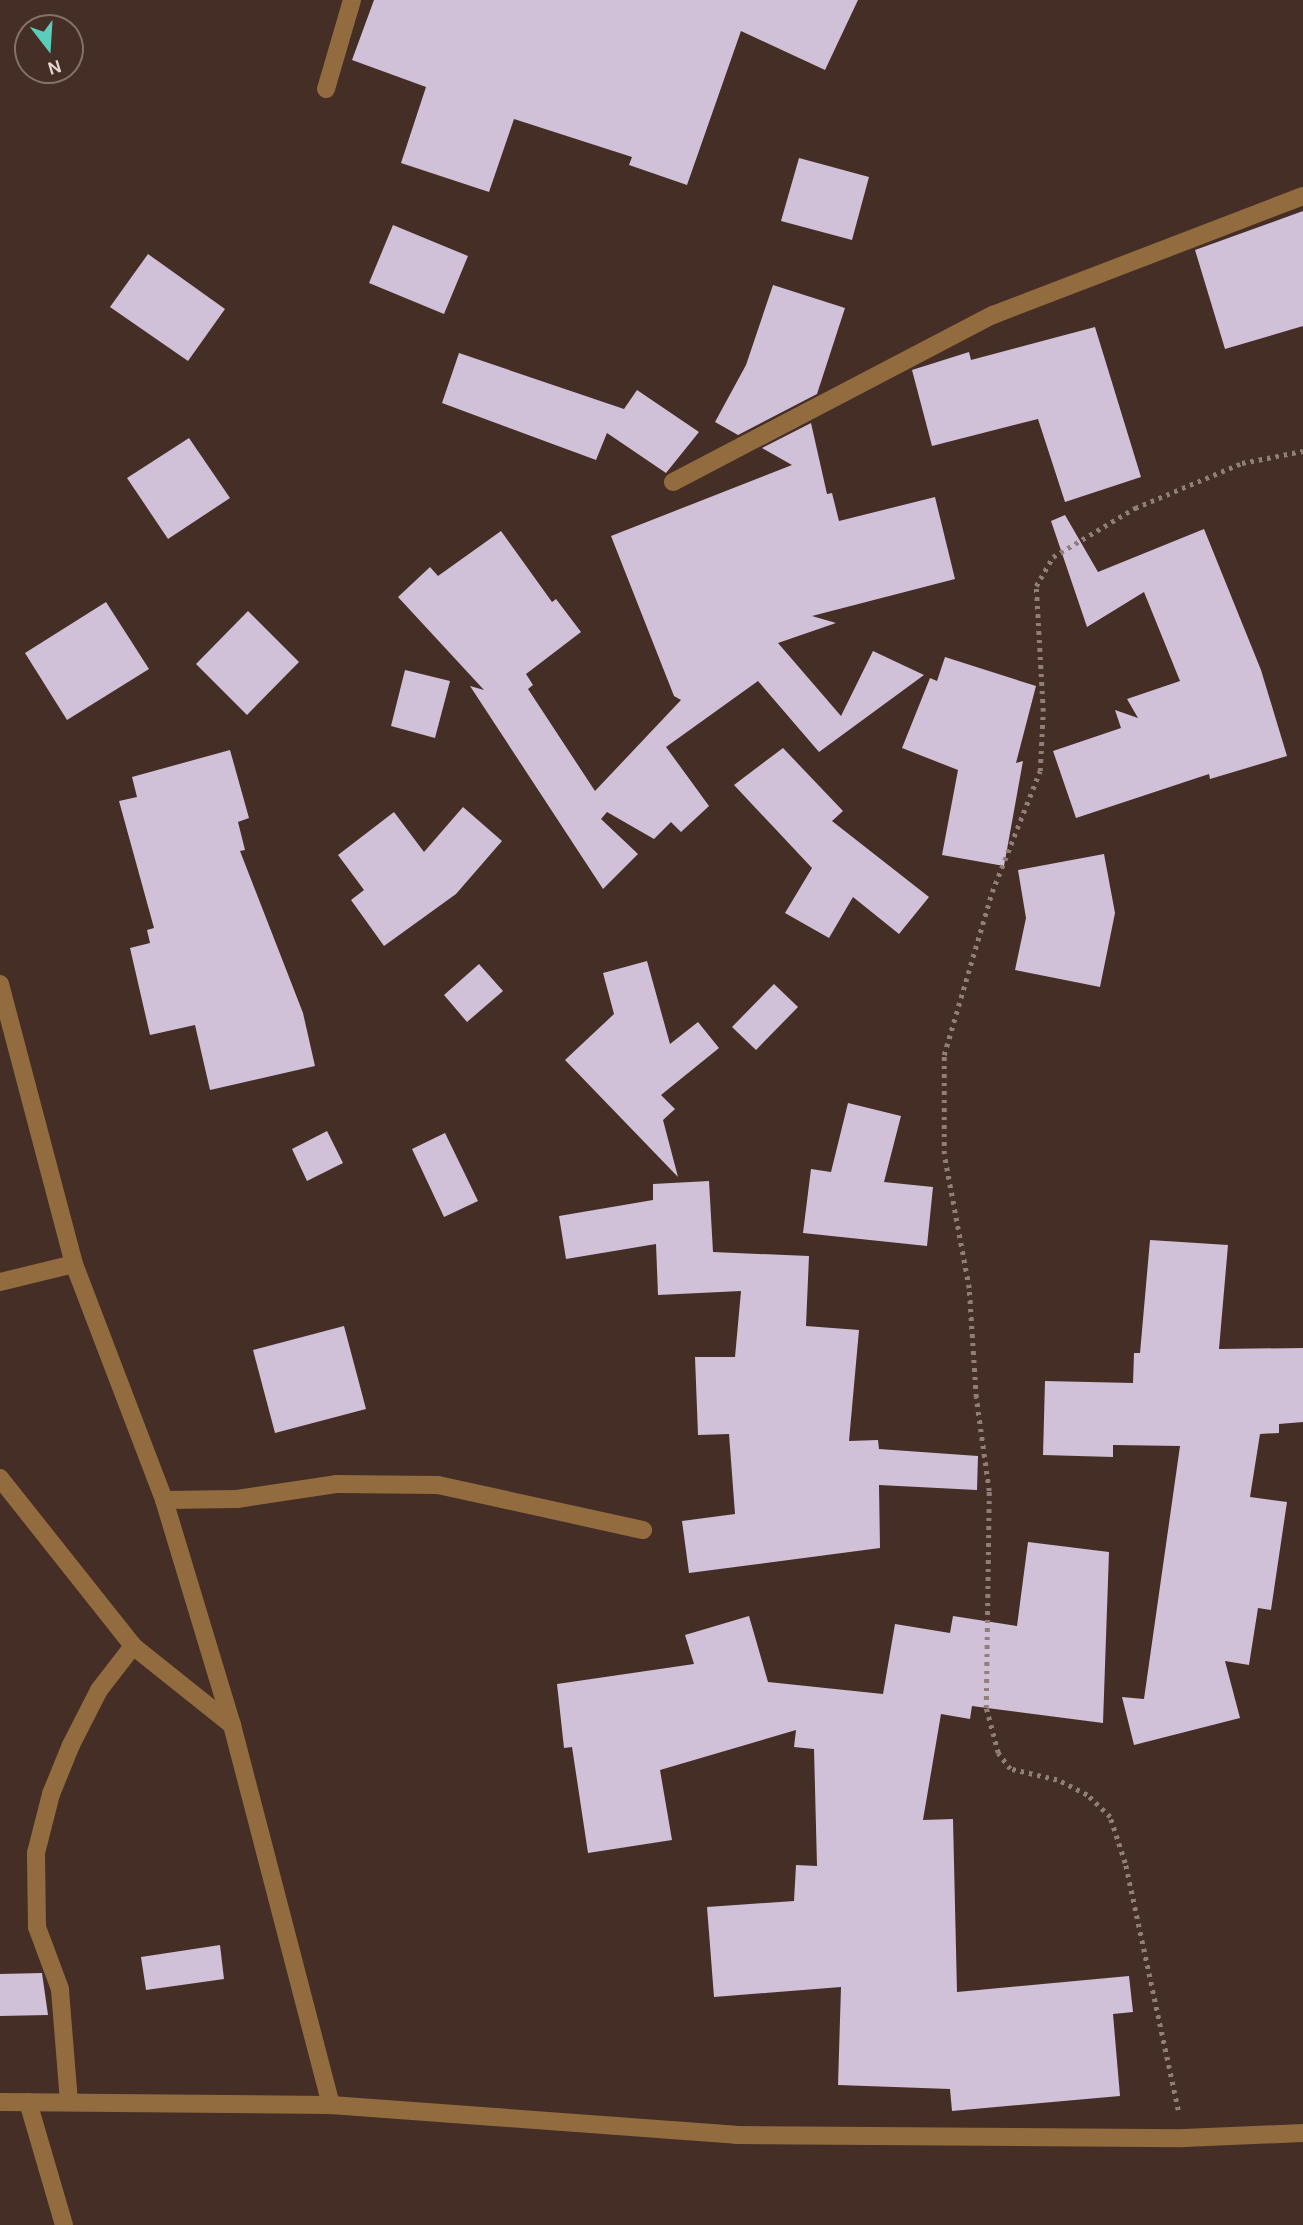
<!DOCTYPE html>
<style>
body{margin:0}
#map{position:relative;width:1303px;height:2225px;overflow:hidden;background:#442e26;font-family:Karla,sans-serif}
div>[style]{position:absolute}
[style*='--x']{left:calc(var(--x)*1px);top:calc(var(--y)*1px);width:calc(var(--w)*1px);rotate:calc(var(--a)*1deg)}
.building>*{inset:0;background:#d0c0d8}
.path>*{height:4.5px;margin-top:-2.25px;transform-origin:0;background:repeating-linear-gradient(90deg,#917e77 0 3.5px,transparent 0 8.5px)}
.minor>*{height:18px;margin:-9px;padding:0 9px;transform-origin:9px;border-radius:9px;background:#926c3f}
span{translate:-50% -50%;white-space:nowrap;text-align:center;line-height:1.15;-webkit-text-stroke:7px #442e26;paint-order:stroke}
.north{position:absolute;left:14px;top:14px;width:70px;height:70px;box-sizing:border-box;background:#442e26;border:2px solid #84716a;border-radius:50%;rotate:163deg;font-size:19px;font-weight:700;line-height:28px;text-align:center;color:#e4d5d0}
.north::after{content:'';display:block;margin:auto;width:24px;height:32px;background:#5bcebb;clip-path:polygon(50% 0,100% 100%,50% 72%,0 100%)}
</style>
<div id="map">
<div class="building">
<i style="clip-path:polygon(374px 0,858px 0,825px 70px,741px 31px,687px 185px,629px 165px,632px 157px,514px 119px,489px 192px,401px 163px,426px 87px,352px 60px)"></i>
<i style="clip-path:polygon(799px 158px,869px 177px,852px 240px,781px 221px)"></i>
<i style="clip-path:polygon(1303px 211px,1303px 326px,1225px 349px,1195px 250px)"></i>
<i style="clip-path:polygon(393px 225px,468px 256px,444px 314px,369px 283px)"></i>
<i style="clip-path:polygon(148px 254px,225px 309px,188px 361px,110px 307px)"></i>
<i style="clip-path:polygon(773px 285px,845px 308px,817px 394px,738px 435px,715px 422px,746px 365px)"></i>
<i style="clip-path:polygon(1095px 327px,1141px 477px,1065px 502px,1038px 419px,932px 446px,912px 370px,969px 352px,971px 360px)"></i>
<i style="clip-path:polygon(459px 353px,624px 409px,637px 390px,699px 432px,666px 473px,607px 433px,596px 460px,442px 403px)"></i>
<i style="clip-path:polygon(811px 423px,827px 494px,832px 493px,839px 521px,935px 497px,955px 579px,812px 616px,836px 623px,778px 643px,841px 716px,873px 651px,924px 675px,819px 752px,758px 681px,666px 747px,709px 806px,681px 832px,671px 822px,654px 839px,607px 812px,601px 819px,638px 854px,603px 889px,470px 686px,484px 690px,398px 597px,430px 567px,438px 576px,501px 531px,552px 602px,556px 599px,581px 632px,526px 674px,533px 685px,528px 689px,595px 791px,681px 700px,674px 696px,611px 536px,792px 465px,762px 448px)"></i>
<i style="clip-path:polygon(189px 438px,230px 498px,168px 539px,127px 478px)"></i>
<i style="clip-path:polygon(1065px 515px,1098px 572px,1204px 529px,1261px 670px,1287px 756px,1210px 779px,1209px 774px,1076px 818px,1053px 751px,1121px 728px,1115px 710px,1138px 718px,1127px 699px,1180px 681px,1144px 592px,1087px 627px,1051px 521px)"></i>
<i style="clip-path:polygon(106px 602px,149px 669px,67px 720px,25px 653px)"></i>
<i style="clip-path:polygon(248px 611px,299px 662px,247px 715px,196px 664px)"></i>
<i style="clip-path:polygon(945px 657px,1036px 686px,1016px 763px,1023px 761px,1004px 866px,942px 855px,958px 770px,902px 748px,930px 678px,937px 681px)"></i>
<i style="clip-path:polygon(405px 670px,450px 681px,435px 738px,391px 726px)"></i>
<i style="clip-path:polygon(783px 748px,843px 811px,832px 821px,929px 897px,899px 934px,853px 897px,829px 938px,785px 913px,812px 868px,734px 785px)"></i>
<i style="clip-path:polygon(230px 750px,249px 818px,238px 822px,245px 850px,240px 851px,303px 1013px,315px 1066px,210px 1090px,195px 1025px,150px 1035px,130px 948px,150px 943px,147px 930px,154px 928px,119px 801px,137px 797px,132px 777px)"></i>
<i style="clip-path:polygon(463px 807px,502px 841px,456px 894px,384px 946px,351px 900px,364px 890px,338px 855px,394px 812px,424px 852px)"></i>
<i style="clip-path:polygon(1104px 854px,1115px 913px,1100px 987px,1015px 970px,1026px 918px,1018px 870px)"></i>
<i style="clip-path:polygon(647px 961px,670px 1044px,698px 1022px,719px 1048px,661px 1095px,675px 1109px,663px 1120px,678px 1177px,565px 1060px,614px 1014px,603px 973px)"></i>
<i style="clip-path:polygon(479px 964px,503px 991px,467px 1022px,444px 995px)"></i>
<i style="clip-path:polygon(774px 984px,798px 1007px,756px 1050px,732px 1027px)"></i>
<i style="clip-path:polygon(848px 1103px,901px 1116px,884px 1182px,933px 1187px,927px 1246px,803px 1233px,811px 1169px,831px 1172px)"></i>
<i style="clip-path:polygon(327px 1131px,343px 1163px,307px 1181px,292px 1149px)"></i>
<i style="clip-path:polygon(445px 1133px,478px 1201px,444px 1217px,412px 1149px)"></i>
<i style="clip-path:polygon(709px 1181px,713px 1252px,809px 1256px,806px 1326px,859px 1330px,849px 1441px,878px 1440px,879px 1449px,978px 1456px,977px 1490px,879px 1485px,880px 1548px,689px 1573px,682px 1521px,735px 1514px,729px 1434px,698px 1435px,695px 1357px,735px 1357px,741px 1291px,658px 1295px,656px 1244px,566px 1259px,559px 1216px,653px 1200px,653px 1184px)"></i>
<i style="clip-path:polygon(1150px 1240px,1228px 1245px,1219px 1349px,1303px 1348px,1303px 1422px,1279px 1424px,1279px 1433px,1260px 1434px,1250px 1497px,1287px 1502px,1271px 1610px,1258px 1608px,1249px 1665px,1225px 1661px,1240px 1718px,1134px 1745px,1122px 1697px,1144px 1699px,1180px 1446px,1113px 1445px,1113px 1457px,1043px 1455px,1045px 1381px,1133px 1383px,1134px 1353px,1140px 1353px)"></i>
<i style="clip-path:polygon(344px 1326px,366px 1409px,275px 1433px,253px 1350px)"></i>
<i style="clip-path:polygon(1028px 1542px,1109px 1552px,1103px 1723px,972px 1706px,970px 1719px,941px 1714px,923px 1820px,953px 1819px,957px 1992px,1129px 1976px,1133px 2012px,1113px 2014px,1120px 2096px,952px 2111px,950px 2089px,838px 2085px,841px 1987px,714px 1997px,707px 1907px,794px 1901px,796px 1865px,817px 1866px,814px 1749px,794px 1747px,796px 1730px,660px 1770px,672px 1840px,588px 1853px,572px 1747px,564px 1748px,557px 1684px,694px 1664px,685px 1635px,749px 1616px,768px 1682px,883px 1694px,895px 1624px,950px 1633px,953px 1616px,1017px 1626px)"></i>
<i style="clip-path:polygon(220px 1945px,224px 1979px,146px 1990px,141px 1957px)"></i>
<i style="clip-path:polygon(42px 1973px,48px 2015px,0 2016px,0 1974px)"></i>
</div>
<div class="path">
<i style="--x:1178;--y:2110;--w:253;--a:-102.1"></i>
<i style="--x:1125;--y:1863;--w:48;--a:-108.1"></i>
<i style="--x:1110;--y:1817;--w:32;--a:-136"></i>
<i style="--x:1087;--y:1795;--w:34;--a:-153"></i>
<i style="--x:1057;--y:1780;--w:48;--a:-166.8"></i>
<i style="--x:1010;--y:1769;--w:20;--a:-127"></i>
<i style="--x:998;--y:1753;--w:47;--a:-104.9"></i>
<i style="--x:986;--y:1708;--w:217;--a:-89.2"></i>
<i style="--x:989;--y:1491;--w:95;--a:-97.9"></i>
<i style="--x:976;--y:1397;--w:109;--a:-93.7"></i>
<i style="--x:969;--y:1288;--w:136;--a:-100.6"></i>
<i style="--x:944;--y:1154;--w:99;--a:-90"></i>
<i style="--x:944;--y:1055;--w:170;--a:-73.6"></i>
<i style="--x:992;--y:892;--w:130;--a:-68.4"></i>
<i style="--x:1040;--y:771;--w:60;--a:-87.1"></i>
<i style="--x:1043;--y:711;--w:125;--a:-93.2"></i>
<i style="--x:1036;--y:586;--w:34;--a:-60"></i>
<i style="--x:1053;--y:557;--w:96;--a:-30.9"></i>
<i style="--x:1135;--y:508;--w:116;--a:-22.8"></i>
<i style="--x:1242;--y:463;--w:62;--a:-11.1"></i>
</div>
<div class="minor">
<i style="--x:326;--y:89;--w:93;--a:-73.7"></i>
<i style="--x:673;--y:482;--w:361;--a:-27.6"></i>
<i style="--x:993;--y:315;--w:332;--a:-21"></i>
<i style="--x:0;--y:984;--w:290;--a:75.2"></i>
<i style="--x:74;--y:1264;--w:253;--a:69.1"></i>
<i style="--x:164;--y:1500;--w:235;--a:73.2"></i>
<i style="--x:232;--y:1725;--w:393;--a:75.4"></i>
<i style="--x:0;--y:1282;--w:76;--a:-13.7"></i>
<i style="--x:0;--y:1478;--w:214;--a:51.6"></i>
<i style="--x:133;--y:1646;--w:127;--a:38.6"></i>
<i style="--x:164;--y:1500;--w:73;--a:-0.8"></i>
<i style="--x:237;--y:1499;--w:100;--a:-8.6"></i>
<i style="--x:336;--y:1484;--w:102;--a:0.6"></i>
<i style="--x:438;--y:1485;--w:210;--a:12.4"></i>
<i style="--x:0;--y:2102;--w:331;--a:0.5"></i>
<i style="--x:331;--y:2105;--w:406;--a:4.2"></i>
<i style="--x:736;--y:2135;--w:448;--a:0.4"></i>
<i style="--x:1184;--y:2138;--w:119;--a:-2.4"></i>
<i style="--x:28;--y:2102;--w:128;--a:73.7"></i>
<i style="--x:69;--y:2102;--w:113;--a:-94.6"></i>
<i style="--x:60;--y:1989;--w:66;--a:-110.4"></i>
<i style="--x:37;--y:1927;--w:74;--a:-90.8"></i>
<i style="--x:36;--y:1853;--w:61;--a:-75.7"></i>
<i style="--x:51;--y:1794;--w:53;--a:-67.8"></i>
<i style="--x:71;--y:1745;--w:62;--a:-63"></i>
<i style="--x:99;--y:1690;--w:56;--a:-52.3"></i>
</div>
<div class="north">N</div>
</div>
